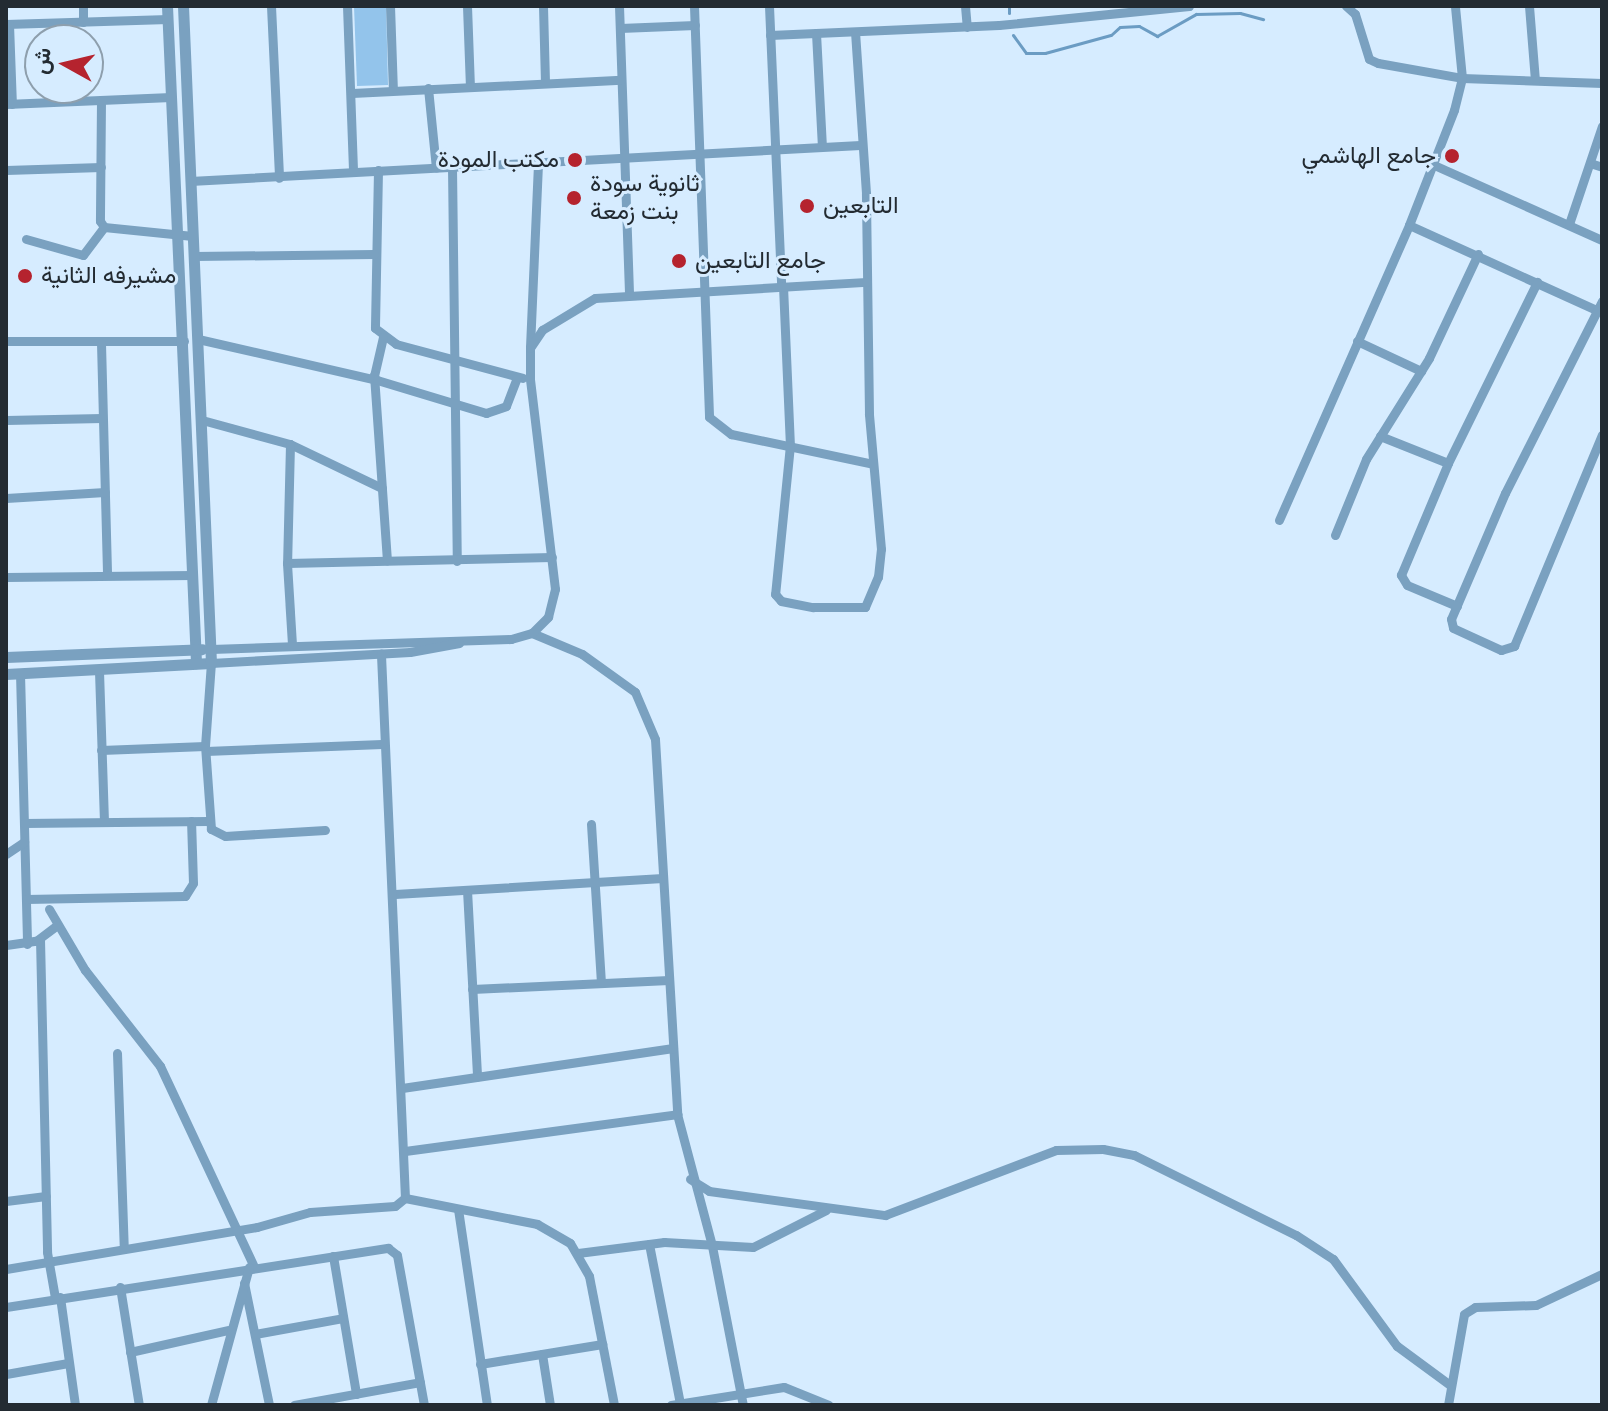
<!DOCTYPE html>
<meta charset="utf-8">
<style>
body{margin:0}
#map{position:relative;width:1608px;height:1411px;overflow:hidden;background:#d6ecff;font-family:Karla,Vazirmatn,sans-serif}
div>[style]{position:absolute}
[style*='--x']{left:calc(var(--x)*1px);top:calc(var(--y)*1px);width:calc(var(--w)*1px);rotate:calc(var(--a)*1deg)}
.green>*{inset:0;background:#93c4eb}
.stream>*{height:3px;margin:-1.5px;padding:0 1.5px;transform-origin:1.5px;border-radius:1.5px;background:#6b9cc3}
.minor>*{height:9px;margin:-4.5px;padding:0 4.5px;transform-origin:4.5px;border-radius:4.5px;background:#7aa1c0}
.tertiary>*{height:11px;margin:-5.5px;padding:0 5.5px;transform-origin:5.5px;border-radius:5.5px;background:#7aa1c0}
.dots>*{width:22px;height:22px;translate:-50% -50%;box-sizing:border-box;border:4px solid #d6ecff;border-radius:50%}
span{translate:-50% -50%;white-space:nowrap;text-align:center;line-height:1.15;-webkit-text-stroke:6px #d6ecff;paint-order:stroke}
.poi-label{font-size:24px;color:#232b32}
.right{translate:-100% -50%;text-align:right}
.left{translate:0 -50%;text-align:left}
.frame{position:absolute;inset:0;border:8px solid #232b32;pointer-events:none}
.north{position:absolute;left:24px;top:24px;width:80px;height:80px;box-sizing:border-box;background:#d6ecff;border:2px solid #8e9fad;border-radius:50%;rotate:278deg;font-size:22px;font-weight:700;line-height:32px;text-align:center;color:#232b32}
.north::after{content:'';display:block;margin:auto;width:28px;height:36px;background:#b5232e;clip-path:polygon(50% 0,100% 100%,50% 72%,0 100%)}
</style>
<div id="map">
<div class="green">
<i style="clip-path:polygon(354px 6px,386px 6px,388px 85px,357px 86px)"></i>
</div>
<div class="stream">
<i style="--x:1009;--y:6;--w:7;--a:90"></i>
<i style="--x:1013;--y:35;--w:22;--a:54"></i>
<i style="--x:1026;--y:53;--w:19;--a:0"></i>
<i style="--x:1045;--y:53;--w:68;--a:-15.3"></i>
<i style="--x:1111;--y:35;--w:12;--a:-42"></i>
<i style="--x:1120;--y:27;--w:19;--a:-3"></i>
<i style="--x:1139;--y:26;--w:21;--a:29"></i>
<i style="--x:1157;--y:36;--w:45;--a:-29.4"></i>
<i style="--x:1196;--y:14;--w:44;--a:-1.3"></i>
<i style="--x:1240;--y:13;--w:24;--a:15"></i>
</div>
<div class="minor">
<i style="--x:83;--y:6;--w:16;--a:90"></i>
<i style="--x:271;--y:6;--w:172;--a:87.3"></i>
<i style="--x:347;--y:6;--w:166;--a:87.9"></i>
<i style="--x:390;--y:6;--w:84;--a:88"></i>
<i style="--x:467;--y:6;--w:81;--a:87.9"></i>
<i style="--x:543;--y:6;--w:76;--a:88.5"></i>
<i style="--x:619;--y:6;--w:288;--a:88"></i>
<i style="--x:694;--y:6;--w:411;--a:87.9"></i>
<i style="--x:709;--y:417;--w:28;--a:38"></i>
<i style="--x:731;--y:434;--w:145;--a:11.9"></i>
<i style="--x:769;--y:6;--w:280;--a:87.5"></i>
<i style="--x:965;--y:6;--w:21;--a:85"></i>
<i style="--x:1346;--y:6;--w:12;--a:42"></i>
<i style="--x:1355;--y:14;--w:47;--a:72.7"></i>
<i style="--x:1369;--y:59;--w:10;--a:24"></i>
<i style="--x:1378;--y:63;--w:85;--a:10.1"></i>
<i style="--x:1462;--y:78;--w:140;--a:2"></i>
<i style="--x:1529;--y:6;--w:74;--a:85.4"></i>
<i style="--x:6;--y:24;--w:162;--a:-1.8"></i>
<i style="--x:9;--y:24;--w:80;--a:87.9"></i>
<i style="--x:620;--y:28;--w:75;--a:-2.3"></i>
<i style="--x:816;--y:33;--w:113;--a:87"></i>
<i style="--x:770;--y:35;--w:229;--a:-2.5"></i>
<i style="--x:999;--y:25;--w:191;--a:-5.7"></i>
<i style="--x:428;--y:88;--w:80;--a:84.3"></i>
<i style="--x:352;--y:93;--w:269;--a:-2.8"></i>
<i style="--x:101;--y:100;--w:121;--a:90.5"></i>
<i style="--x:100;--y:221;--w:7;--a:56"></i>
<i style="--x:104;--y:227;--w:89;--a:5.8"></i>
<i style="--x:6;--y:104;--w:165;--a:-2.4"></i>
<i style="--x:1590;--y:163;--w:13;--a:18"></i>
<i style="--x:1434;--y:165;--w:184;--a:24.1"></i>
<i style="--x:452;--y:167;--w:394;--a:89.3"></i>
<i style="--x:6;--y:170;--w:95;--a:-1.8"></i>
<i style="--x:378;--y:170;--w:158;--a:91.1"></i>
<i style="--x:375;--y:328;--w:26;--a:37"></i>
<i style="--x:396;--y:344;--w:131;--a:15"></i>
<i style="--x:190;--y:181;--w:671;--a:-3.08"></i>
<i style="--x:1569;--y:224;--w:103;--a:-71.4"></i>
<i style="--x:1409;--y:225;--w:209;--a:24.4"></i>
<i style="--x:26;--y:239;--w:59;--a:15.7"></i>
<i style="--x:83;--y:255;--w:35;--a:-53"></i>
<i style="--x:194;--y:256;--w:180;--a:-0.6"></i>
<i style="--x:783;--y:286;--w:159;--a:87.5"></i>
<i style="--x:790;--y:445;--w:150;--a:95.7"></i>
<i style="--x:775;--y:594;--w:9;--a:49"></i>
<i style="--x:781;--y:601;--w:33;--a:11"></i>
<i style="--x:813;--y:607;--w:52;--a:0"></i>
<i style="--x:865;--y:607;--w:33;--a:-67"></i>
<i style="--x:878;--y:577;--w:28;--a:-84"></i>
<i style="--x:881;--y:549;--w:136;--a:-95.1"></i>
<i style="--x:869;--y:414;--w:221;--a:-90.8"></i>
<i style="--x:866;--y:193;--w:161;--a:-93.9"></i>
<i style="--x:1602;--y:301;--w:215;--a:116.8"></i>
<i style="--x:1505;--y:493;--w:137;--a:113.2"></i>
<i style="--x:1451;--y:619;--w:9;--a:77"></i>
<i style="--x:1453;--y:628;--w:53;--a:24.6"></i>
<i style="--x:1501;--y:650;--w:14;--a:-17"></i>
<i style="--x:1514;--y:646;--w:229;--a:-67.4"></i>
<i style="--x:383;--y:337;--w:39;--a:103"></i>
<i style="--x:374;--y:375;--w:186;--a:86"></i>
<i style="--x:198;--y:339;--w:184;--a:12.9"></i>
<i style="--x:377;--y:380;--w:114;--a:16.8"></i>
<i style="--x:486;--y:413;--w:21;--a:-19"></i>
<i style="--x:506;--y:406;--w:31;--a:-69"></i>
<i style="--x:6;--y:341;--w:178;--a:0"></i>
<i style="--x:1357;--y:341;--w:71;--a:25.1"></i>
<i style="--x:101;--y:343;--w:231;--a:88.5"></i>
<i style="--x:530;--y:347;--w:185;--a:-87.5"></i>
<i style="--x:6;--y:420;--w:96;--a:-1.2"></i>
<i style="--x:202;--y:420;--w:91;--a:15.3"></i>
<i style="--x:290;--y:444;--w:102;--a:25.6"></i>
<i style="--x:1380;--y:436;--w:73;--a:21.7"></i>
<i style="--x:290;--y:444;--w:119;--a:91.4"></i>
<i style="--x:287;--y:563;--w:82;--a:86.5"></i>
<i style="--x:6;--y:498;--w:99;--a:-3.5"></i>
<i style="--x:1279;--y:520;--w:322;--a:-66.2"></i>
<i style="--x:1409;--y:225;--w:123;--a:-68.6"></i>
<i style="--x:1454;--y:110;--w:33;--a:-76"></i>
<i style="--x:1462;--y:78;--w:72;--a:-95.6"></i>
<i style="--x:1335;--y:535;--w:82;--a:-67.8"></i>
<i style="--x:1366;--y:459;--w:119;--a:-58"></i>
<i style="--x:1429;--y:358;--w:115;--a:-64.8"></i>
<i style="--x:287;--y:563;--w:265;--a:-1.3"></i>
<i style="--x:6;--y:577;--w:187;--a:-0.6"></i>
<i style="--x:1457;--y:606;--w:54;--a:-157.2"></i>
<i style="--x:1407;--y:585;--w:12;--a:-121"></i>
<i style="--x:1401;--y:575;--w:121;--a:-67.2"></i>
<i style="--x:1448;--y:463;--w:202;--a:-63.8"></i>
<i style="--x:532;--y:633;--w:54;--a:22.8"></i>
<i style="--x:582;--y:654;--w:65;--a:35.6"></i>
<i style="--x:635;--y:692;--w:51;--a:66.9"></i>
<i style="--x:655;--y:739;--w:376;--a:86.6"></i>
<i style="--x:677;--y:1114;--w:137;--a:75.1"></i>
<i style="--x:712;--y:1246;--w:162;--a:79"></i>
<i style="--x:211;--y:649;--w:300;--a:-1.9"></i>
<i style="--x:511;--y:639;--w:22;--a:-16"></i>
<i style="--x:532;--y:633;--w:23;--a:-45"></i>
<i style="--x:548;--y:617;--w:29;--a:-76"></i>
<i style="--x:555;--y:589;--w:211;--a:-96.8"></i>
<i style="--x:530;--y:379;--w:31;--a:-90"></i>
<i style="--x:530;--y:348;--w:22;--a:-56"></i>
<i style="--x:542;--y:330;--w:62;--a:-31.1"></i>
<i style="--x:595;--y:298;--w:272;--a:-3.4"></i>
<i style="--x:99;--y:671;--w:151;--a:88.1"></i>
<i style="--x:20;--y:673;--w:271;--a:88.5"></i>
<i style="--x:101;--y:750;--w:104;--a:-2.2"></i>
<i style="--x:206;--y:751;--w:176;--a:-2.3"></i>
<i style="--x:24;--y:823;--w:184;--a:-0.6"></i>
<i style="--x:591;--y:824;--w:159;--a:86.4"></i>
<i style="--x:325;--y:830;--w:100;--a:176.6"></i>
<i style="--x:225;--y:836;--w:16;--a:-153"></i>
<i style="--x:211;--y:829;--w:83;--a:-94.1"></i>
<i style="--x:205;--y:746;--w:83;--a:-85.9"></i>
<i style="--x:211;--y:663;--w:199;--a:-3.2"></i>
<i style="--x:410;--y:652;--w:50;--a:-10.4"></i>
<i style="--x:6;--y:854;--w:22;--a:-34"></i>
<i style="--x:467;--y:890;--w:187;--a:86.9"></i>
<i style="--x:395;--y:894;--w:268;--a:-3.4"></i>
<i style="--x:26;--y:899;--w:159;--a:-1.1"></i>
<i style="--x:185;--y:896;--w:15;--a:-58"></i>
<i style="--x:193;--y:883;--w:62;--a:-91.8"></i>
<i style="--x:49;--y:909;--w:71;--a:59.5"></i>
<i style="--x:85;--y:970;--w:122;--a:52"></i>
<i style="--x:160;--y:1066;--w:222;--a:64.9"></i>
<i style="--x:40;--y:939;--w:313;--a:88.7"></i>
<i style="--x:47;--y:1252;--w:47;--a:80.1"></i>
<i style="--x:6;--y:945;--w:30;--a:-8"></i>
<i style="--x:36;--y:941;--w:26;--a:-37"></i>
<i style="--x:472;--y:989;--w:197;--a:-2.6"></i>
<i style="--x:117;--y:1053;--w:196;--a:88"></i>
<i style="--x:402;--y:1088;--w:274;--a:-8.4"></i>
<i style="--x:405;--y:1151;--w:275;--a:-7.7"></i>
<i style="--x:690;--y:1179;--w:22;--a:32"></i>
<i style="--x:709;--y:1191;--w:178;--a:7.8"></i>
<i style="--x:885;--y:1215;--w:183;--a:-20.8"></i>
<i style="--x:1056;--y:1150;--w:47;--a:-1.2"></i>
<i style="--x:1103;--y:1149;--w:32;--a:11"></i>
<i style="--x:1134;--y:1155;--w:181;--a:26.3"></i>
<i style="--x:1296;--y:1235;--w:44;--a:33"></i>
<i style="--x:1333;--y:1259;--w:108;--a:53.7"></i>
<i style="--x:1397;--y:1346;--w:66;--a:36.3"></i>
<i style="--x:405;--y:1198;--w:135;--a:11.1"></i>
<i style="--x:537;--y:1224;--w:38;--a:30"></i>
<i style="--x:570;--y:1243;--w:38;--a:60"></i>
<i style="--x:589;--y:1276;--w:131;--a:79"></i>
<i style="--x:6;--y:1201;--w:40;--a:-7.1"></i>
<i style="--x:458;--y:1209;--w:198;--a:81.6"></i>
<i style="--x:649;--y:1244;--w:162;--a:79"></i>
<i style="--x:578;--y:1253;--w:87;--a:-7.3"></i>
<i style="--x:664;--y:1242;--w:89;--a:3.2"></i>
<i style="--x:753;--y:1247;--w:82;--a:-26.9"></i>
<i style="--x:333;--y:1256;--w:140;--a:80.5"></i>
<i style="--x:6;--y:1269;--w:254;--a:-9.5"></i>
<i style="--x:257;--y:1227;--w:55;--a:-15.8"></i>
<i style="--x:310;--y:1212;--w:85;--a:-4"></i>
<i style="--x:395;--y:1206;--w:13;--a:-39"></i>
<i style="--x:405;--y:1198;--w:545;--a:-92.53"></i>
<i style="--x:244;--y:1283;--w:125;--a:78.4"></i>
<i style="--x:120;--y:1287;--w:120;--a:80.9"></i>
<i style="--x:60;--y:1297;--w:109;--a:82.1"></i>
<i style="--x:6;--y:1307;--w:387;--a:-8.8"></i>
<i style="--x:388;--y:1248;--w:11;--a:38"></i>
<i style="--x:397;--y:1255;--w:152;--a:79.8"></i>
<i style="--x:255;--y:1334;--w:89;--a:-10.3"></i>
<i style="--x:130;--y:1352;--w:100;--a:-12.7"></i>
<i style="--x:542;--y:1354;--w:52;--a:81.1"></i>
<i style="--x:480;--y:1364;--w:124;--a:-9.3"></i>
<i style="--x:6;--y:1374;--w:63;--a:-10.1"></i>
<i style="--x:211;--y:1405;--w:143;--a:-74.6"></i>
<i style="--x:294;--y:1405;--w:128;--a:-10.3"></i>
<i style="--x:671;--y:1405;--w:114;--a:-9.1"></i>
<i style="--x:784;--y:1387;--w:48;--a:21.8"></i>
<i style="--x:1448;--y:1405;--w:92;--a:-80"></i>
<i style="--x:1464;--y:1314;--w:13;--a:-32"></i>
<i style="--x:1475;--y:1307;--w:61;--a:-1.9"></i>
<i style="--x:1536;--y:1305;--w:73;--a:-25.2"></i>
</div>
<div class="tertiary">
<i style="--x:167;--y:6;--w:658;--a:87.47"></i>
<i style="--x:6;--y:657;--w:196;--a:-2.3"></i>
<i style="--x:6;--y:674;--w:205;--a:-3.1"></i>
<i style="--x:211;--y:663;--w:658;--a:-92.44"></i>
</div>
<div class="dots">
<i style="left:1452px;top:156px;background:#b5232e"></i>
<i style="left:575px;top:160px;background:#b5232e"></i>
<i style="left:574px;top:198px;background:#b5232e"></i>
<i style="left:807px;top:206px;background:#b5232e"></i>
<i style="left:679px;top:261px;background:#b5232e"></i>
<i style="left:25px;top:276px;background:#b5232e"></i>
</div>
<div class="poi-label">
<span class="right" style="left:1436px;top:156px">جامع الهاشمي</span>
<span class="right" style="left:559px;top:160px">مكتب المودة</span>
<span class="left" style="left:590px;top:198px">ثانوية سودة<br>بنت زمعة</span>
<span class="left" style="left:823px;top:206px">التابعين</span>
<span class="left" style="left:695px;top:261px">جامع التابعين</span>
<span class="left" style="left:41px;top:276px">مشيرفه الثانية</span>
</div>
<div class="frame"></div>
<div class="north">ش</div>
</div>
